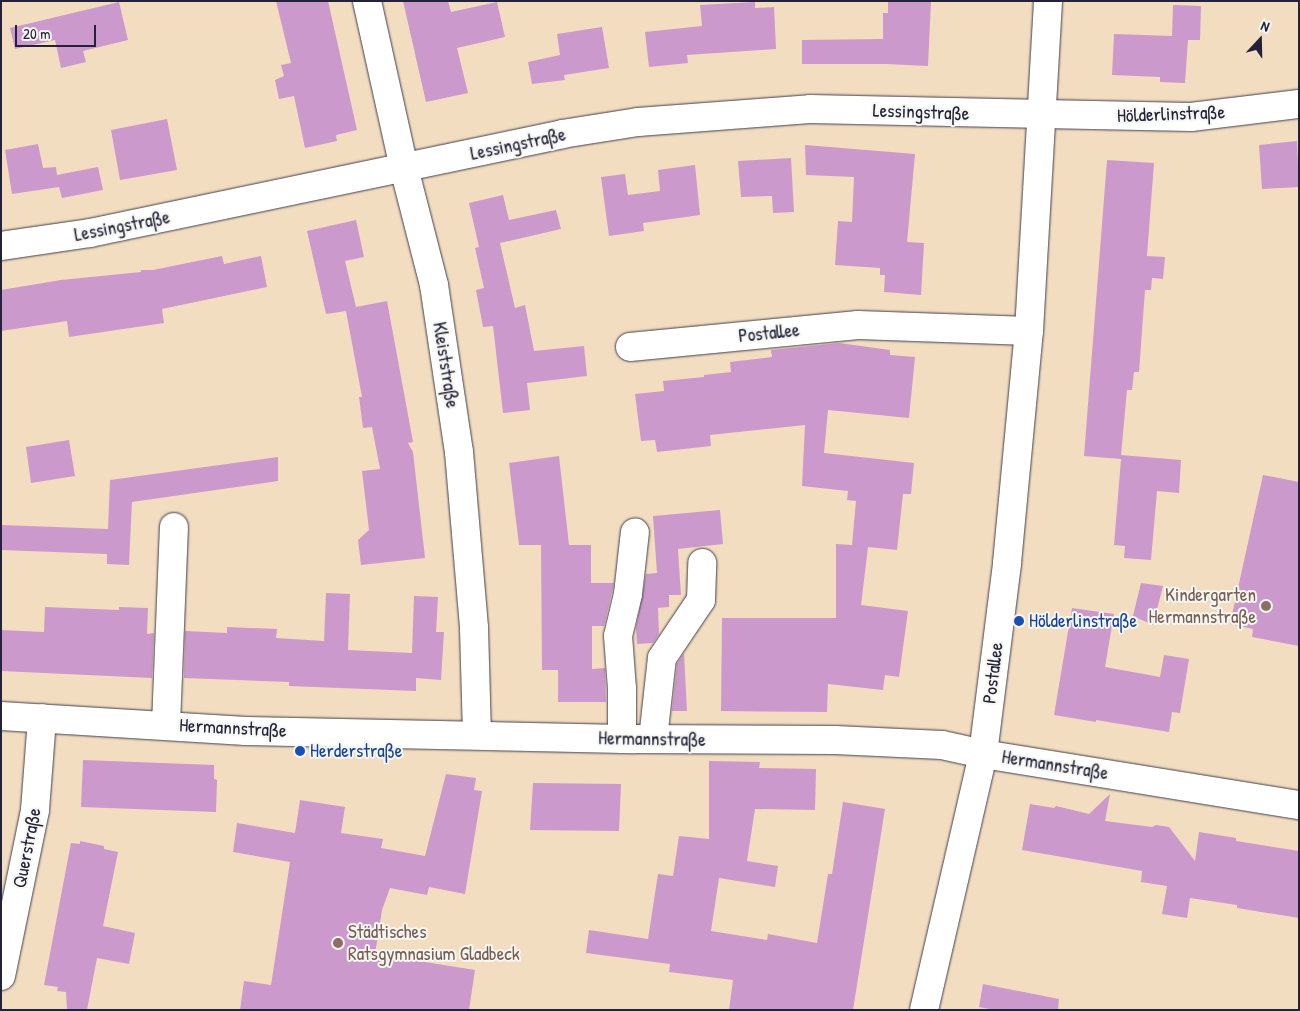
<!DOCTYPE html>
<meta charset="utf-8">
<style>
body{margin:0}
#map{position:relative;width:1300px;height:1011px;overflow:hidden;background:#f3ddc0;font-family:"Patrick Hand",sans-serif}
div>[style]{position:absolute}
[style*='--x']{left:calc(var(--x)*1px);top:calc(var(--y)*1px);width:calc(var(--w)*1px);rotate:calc(var(--a)*1deg)}
.building>*{inset:0;background:#c9c}
.roads{filter:drop-shadow(0 0 1px #413e4f) drop-shadow(0 0 1px #413e4f)}
.minor>*{height:28px;margin:-14px;padding:0 14px;transform-origin:14px;border-radius:14px;background:#fff}
.dots>*{width:14px;height:14px;translate:-50% -50%;box-sizing:border-box;border:2px solid #f6f6f2;border-radius:50%}
span{translate:-50% -50%;white-space:nowrap;text-align:center;line-height:1.15;-webkit-text-stroke:4px #f6f6f2;paint-order:stroke}
.street-label{font-size:19px;color:#22223b}
.education-label{font-size:19px;color:#785e54}
.right{translate:-100% -50%;text-align:right}
.left{translate:0 -50%;text-align:left}
.transit-label{font-size:19px;color:#164399}
.frame{position:absolute;inset:0;border:2px solid #22223b;pointer-events:none}
.north{position:absolute;left:1235px;top:15px;width:50px;height:50px;-webkit-text-stroke:4px #f6f6f2;paint-order:stroke;rotate:21deg;font-size:14px;font-weight:700;line-height:20px;text-align:center;color:#22223b}
.north::after{content:'';display:block;margin:auto;width:18px;height:22px;background:#22223b;clip-path:polygon(50% 0,100% 100%,50% 72%,0 100%)}
.scale{position:absolute;left:15px;top:25px;width:81px;height:22px;box-sizing:border-box;border:2px solid #22223b;border-top:0;padding-left:6px;font-size:15px;line-height:18px;white-space:nowrap;color:#22223b;-webkit-text-stroke:4px #f6f6f2;paint-order:stroke}
</style>
<div id="map">
<div class="building">
<i style="clip-path:polygon(276px 1px,328px 1px,357px 130px,336px 135px,337px 141px,305px 148px,294px 96px,279px 99px,275px 80px,284px 76px,281px 65px,291px 63px)"></i>
<i style="clip-path:polygon(403px 1px,448px 1px,451px 12px,497px 2px,505px 37px,457px 48px,468px 93px,426px 102px)"></i>
<i style="clip-path:polygon(888px 1px,931px 1px,928px 66px,886px 64px,802px 64px,802px 40px,883px 39px,883px 13px,888px 13px)"></i>
<i style="clip-path:polygon(119px 2px,128px 40px,83px 51px,86px 62px,61px 68px,55px 40px,15px 49px,10px 28px)"></i>
<i style="clip-path:polygon(755px 2px,755px 8px,774px 7px,776px 49px,687px 55px,688px 63px,649px 67px,645px 32px,702px 26px,700px 5px)"></i>
<i style="clip-path:polygon(1173px 5px,1201px 6px,1200px 40px,1188px 40px,1185px 83px,1160px 82px,1160px 77px,1112px 75px,1114px 34px,1172px 36px)"></i>
<i style="clip-path:polygon(602px 27px,609px 68px,564px 75px,565px 80px,532px 84px,528px 62px,560px 55px,557px 34px)"></i>
<i style="clip-path:polygon(167px 119px,177px 170px,120px 180px,111px 130px)"></i>
<i style="clip-path:polygon(1297px 141px,1299px 187px,1262px 189px,1259px 145px)"></i>
<i style="clip-path:polygon(38px 144px,43px 168px,56px 167px,57px 175px,98px 167px,103px 190px,62px 198px,59px 187px,12px 194px,5px 150px)"></i>
<i style="clip-path:polygon(805px 145px,915px 154px,907px 242px,924px 243px,921px 295px,884px 292px,885px 275px,880px 275px,880px 268px,835px 265px,838px 221px,852px 222px,854px 177px,806px 175px)"></i>
<i style="clip-path:polygon(791px 158px,794px 212px,773px 213px,772px 196px,741px 197px,738px 161px)"></i>
<i style="clip-path:polygon(1107px 160px,1154px 163px,1147px 256px,1165px 257px,1163px 279px,1152px 278px,1151px 290px,1145px 290px,1139px 372px,1134px 372px,1132px 390px,1127px 390px,1121px 455px,1181px 460px,1179px 493px,1157px 491px,1151px 560px,1124px 558px,1125px 546px,1114px 545px,1121px 459px,1084px 456px)"></i>
<i style="clip-path:polygon(695px 165px,700px 215px,643px 223px,644px 231px,609px 236px,601px 177px,625px 174px,628px 195px,660px 191px,658px 170px)"></i>
<i style="clip-path:polygon(503px 195px,509px 220px,556px 210px,561px 229px,500px 243px,515px 308px,525px 305px,534px 351px,584px 346px,587px 376px,527px 383px,530px 410px,503px 413px,493px 326px,483px 327px,476px 290px,484px 288px,475px 248px,479px 247px,469px 203px)"></i>
<i style="clip-path:polygon(356px 220px,364px 257px,345px 261px,356px 307px,387px 301px,413px 442px,408px 443px,413px 452px,425px 558px,361px 565px,358px 540px,369px 530px,362px 471px,380px 469px,372px 427px,363px 428px,359px 397px,362px 397px,346px 311px,326px 314px,307px 231px)"></i>
<i style="clip-path:polygon(222px 256px,224px 264px,261px 256px,267px 287px,162px 309px,164px 323px,69px 337px,67px 321px,1px 331px,1px 290px,61px 280px,141px 272px,141px 270px,153px 270px)"></i>
<i style="clip-path:polygon(839px 343px,890px 350px,890px 355px,915px 357px,909px 418px,828px 410px,824px 453px,914px 463px,911px 494px,903px 494px,897px 550px,868px 547px,861px 605px,908px 611px,899px 677px,885px 675px,883px 690px,828px 684px,827px 712px,721px 711px,722px 618px,836px 618px,836px 544px,852px 545px,856px 501px,847px 500px,848px 491px,802px 486px,805px 425px,710px 435px,711px 446px,657px 452px,655px 440px,641px 441px,635px 394px,664px 391px,663px 381px,704px 377px,704px 375px,731px 372px,730px 362px,772px 357px,771px 350px)"></i>
<i style="clip-path:polygon(69px 440px,75px 476px,31px 483px,26px 447px)"></i>
<i style="clip-path:polygon(559px 456px,569px 545px,591px 545px,591px 583px,614px 583px,604px 626px,592px 626px,592px 669px,605px 668px,606px 702px,558px 702px,558px 670px,542px 670px,541px 545px,519px 545px,509px 463px)"></i>
<i style="clip-path:polygon(278px 457px,278px 481px,132px 502px,129px 565px,107px 564px,107px 554px,1px 550px,1px 525px,108px 529px,110px 480px)"></i>
<i style="clip-path:polygon(1263px 475px,1299px 482px,1299px 646px,1252px 637px,1253px 629px,1230px 624px)"></i>
<i style="clip-path:polygon(720px 510px,723px 544px,678px 549px,681px 595px,669px 595px,669px 607px,658px 608px,659px 634px,653px 643px,637px 644px,636px 628px,646px 574px,657px 573px,653px 516px)"></i>
<i style="clip-path:polygon(1141px 583px,1163px 586px,1153px 625px,1133px 616px)"></i>
<i style="clip-path:polygon(326px 593px,350px 594px,348px 650px,412px 653px,414px 596px,438px 597px,436px 632px,444px 632px,441px 680px,416px 678px,416px 691px,289px 686px,289px 682px,184px 678px,185px 631px,227px 633px,227px 627px,277px 629px,276px 638px,324px 641px)"></i>
<i style="clip-path:polygon(45px 607px,119px 610px,119px 607px,148px 608px,147px 634px,154px 633px,152px 678px,1px 671px,1px 630px,44px 632px)"></i>
<i style="clip-path:polygon(1072px 608px,1114px 614px,1105px 667px,1160px 677px,1164px 655px,1189px 659px,1180px 713px,1172px 712px,1169px 732px,1096px 720px,1096px 722px,1054px 715px)"></i>
<i style="clip-path:polygon(684px 653px,687px 711px,672px 711px,677px 664px)"></i>
<i style="clip-path:polygon(83px 760px,214px 765px,214px 779px,217px 780px,216px 812px,81px 807px)"></i>
<i style="clip-path:polygon(709px 761px,760px 762px,759px 768px,816px 769px,815px 810px,755px 809px,747px 861px,778px 866px,775px 887px,719px 878px,711px 931px,767px 940px,768px 934px,817px 943px,828px 874px,832px 874px,843px 802px,885px 809px,853px 1010px,729px 1010px,733px 980px,669px 972px,670px 964px,586px 953px,589px 930px,648px 939px,658px 874px,673px 876px,679px 836px,709px 839px)"></i>
<i style="clip-path:polygon(446px 774px,476px 778px,474px 790px,482px 791px,465px 894px,429px 887px,427px 895px,390px 888px,382px 910px,375px 954px,475px 970px,469px 1010px,240px 1010px,244px 981px,271px 985px,290px 862px,233px 852px,237px 823px,295px 833px,300px 800px,345px 807px,341px 833px,383px 839px,381px 848px,425px 856px)"></i>
<i style="clip-path:polygon(533px 783px,621px 784px,619px 831px,530px 830px)"></i>
<i style="clip-path:polygon(1110px 794px,1105px 821px,1152px 827px,1156px 825px,1169px 827px,1195px 861px,1199px 832px,1236px 838px,1236px 841px,1299px 851px,1299px 918px,1237px 908px,1237px 905px,1190px 898px,1187px 918px,1162px 914px,1167px 886px,1141px 882px,1142px 871px,1022px 850px,1030px 804px,1054px 808px,1056px 806px,1089px 814px)"></i>
<i style="clip-path:polygon(80px 841px,104px 846px,104px 849px,118px 852px,103px 926px,135px 933px,129px 964px,97px 958px,87px 1010px,67px 1010px,66px 992px,57px 991px,58px 987px,44px 985px,71px 843px,80px 844px)"></i>
<i style="clip-path:polygon(983px 984px,1059px 999px,1058px 1010px,995px 1010px,979px 1007px)"></i>
</div>
<div class="roads">
<div class="minor">
<i style="--x:367;--y:1;--w:171;--a:77.5"></i>
<i style="--x:404;--y:168;--w:121;--a:75.6"></i>
<i style="--x:434;--y:285;--w:169;--a:81.5"></i>
<i style="--x:459;--y:452;--w:177;--a:85.1"></i>
<i style="--x:474;--y:628;--w:107;--a:88.4"></i>
<i style="--x:1;--y:246;--w:90;--a:-8.3"></i>
<i style="--x:90;--y:233;--w:482;--a:-11.8"></i>
<i style="--x:562;--y:134;--w:77;--a:-9"></i>
<i style="--x:638;--y:122;--w:172;--a:-4.3"></i>
<i style="--x:810;--y:109;--w:381;--a:1.2"></i>
<i style="--x:1191;--y:117;--w:109;--a:-6.9"></i>
<i style="--x:630;--y:347;--w:229;--a:-5.5"></i>
<i style="--x:858;--y:325;--w:171;--a:2"></i>
<i style="--x:1;--y:716;--w:245;--a:3.5"></i>
<i style="--x:246;--y:731;--w:389;--a:1.2"></i>
<i style="--x:635;--y:739;--w:200;--a:0.3"></i>
<i style="--x:835;--y:740;--w:107;--a:2.7"></i>
<i style="--x:942;--y:745;--w:42;--a:12.4"></i>
<i style="--x:983;--y:754;--w:320;--a:9.2"></i>
<i style="--x:166;--y:725;--w:198;--a:-87.7"></i>
<i style="--x:622;--y:739;--w:50;--a:-90"></i>
<i style="--x:622;--y:689;--w:53;--a:-94.3"></i>
<i style="--x:618;--y:636;--w:43;--a:-76.6"></i>
<i style="--x:628;--y:594;--w:62;--a:-83.6"></i>
<i style="--x:653;--y:739;--w:81;--a:-83.7"></i>
<i style="--x:662;--y:658;--w:70;--a:-56.1"></i>
<i style="--x:701;--y:600;--w:37;--a:-88"></i>
<i style="--x:1;--y:976;--w:169;--a:-78.4"></i>
<i style="--x:35;--y:810;--w:92;--a:-85.6"></i>
<i style="--x:924;--y:1010;--w:263;--a:-77"></i>
<i style="--x:983;--y:754;--w:193;--a:-82.8"></i>
<i style="--x:1007;--y:563;--w:233;--a:-84.6"></i>
<i style="--x:1029;--y:331;--w:331;--a:-86.7"></i>
</div>
</div>
<div class="dots">
<i style="left:1266px;top:606px;background:#8d6e63"></i>
<i style="left:1019px;top:621px;background:#1a4fb4"></i>
<i style="left:300px;top:751px;background:#1a4fb4"></i>
<i style="left:338px;top:943px;background:#8d6e63"></i>
</div>
<div class="street-label">
<span style="left:921px;top:112px;rotate:2deg">Lessingstraße</span>
<span style="left:1171px;top:114px;rotate:-2deg">Hölderlinstraße</span>
<span style="left:518px;top:144px;rotate:-12deg">Lessingstraße</span>
<span style="left:122px;top:226px;rotate:-11deg">Lessingstraße</span>
<span style="left:769px;top:333px;rotate:-6deg">Postallee</span>
<span style="left:446px;top:365px;rotate:81deg">Kleiststraße</span>
<span style="left:993px;top:673px;rotate:-83deg">Postallee</span>
<span style="left:233px;top:728px;rotate:3deg">Hermannstraße</span>
<span style="left:652px;top:739px;rotate:1deg">Hermannstraße</span>
<span style="left:1055px;top:765px;rotate:9deg">Hermannstraße</span>
<span style="left:27px;top:848px;rotate:-79deg">Querstraße</span>
</div>
<div class="education-label">
<span class="right" style="left:1256px;top:606px">Kindergarten<br>Hermannstraße</span>
<span class="left" style="left:348px;top:943px">Städtisches<br>Ratsgymnasium Gladbeck</span>
</div>
<div class="transit-label">
<span class="left" style="left:1029px;top:621px">Hölderlinstraße</span>
<span class="left" style="left:310px;top:751px">Herderstraße</span>
</div>
<div class="frame"></div>
<div class="north">N</div>
<div class="scale">20 m</div>
</div>
